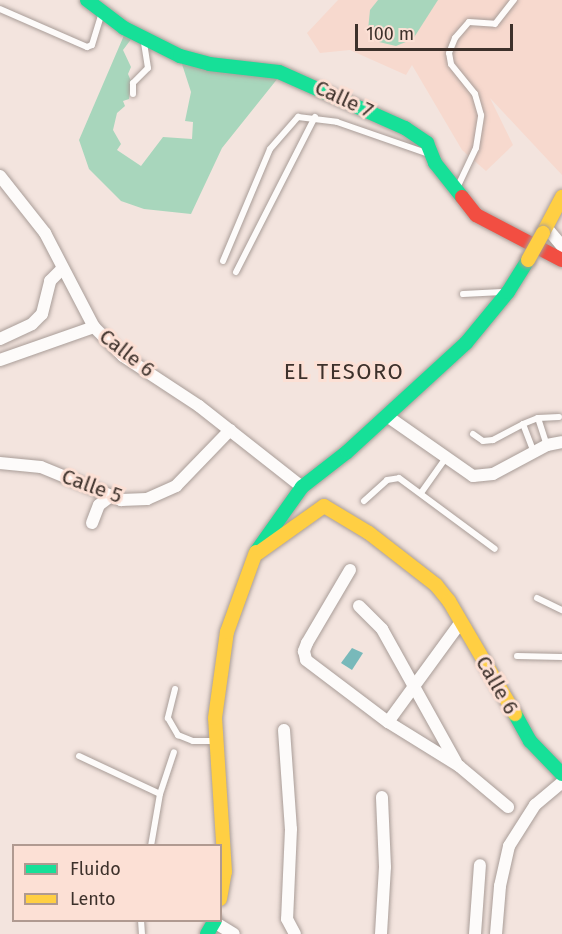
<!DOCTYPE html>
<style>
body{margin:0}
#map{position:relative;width:562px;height:934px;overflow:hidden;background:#f3e4de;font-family:"Fira Sans",sans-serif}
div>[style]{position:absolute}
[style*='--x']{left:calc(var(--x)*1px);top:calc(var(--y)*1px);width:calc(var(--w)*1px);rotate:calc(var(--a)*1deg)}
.built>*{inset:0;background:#f7d9ce}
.green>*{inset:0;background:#a8d6bc}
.water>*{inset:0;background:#78b9ba}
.roads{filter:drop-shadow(0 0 2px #a99d98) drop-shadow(0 0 2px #a99d98)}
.lane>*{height:6px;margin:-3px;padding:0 3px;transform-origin:3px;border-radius:3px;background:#fdfbfa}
.street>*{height:12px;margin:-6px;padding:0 6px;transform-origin:6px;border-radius:6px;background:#fdfbfa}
.fast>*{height:14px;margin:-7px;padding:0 7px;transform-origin:7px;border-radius:7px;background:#16e098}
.slow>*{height:14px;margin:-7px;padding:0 7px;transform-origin:7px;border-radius:7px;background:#ffcf43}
.jam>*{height:14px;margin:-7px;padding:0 7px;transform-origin:7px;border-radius:7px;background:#f24e42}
.bridges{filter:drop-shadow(0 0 2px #a99d98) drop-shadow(0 0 2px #a99d98)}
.slow-bridge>*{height:14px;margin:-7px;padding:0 7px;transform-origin:7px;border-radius:7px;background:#ffcf43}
span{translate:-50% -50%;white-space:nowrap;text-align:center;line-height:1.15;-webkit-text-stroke:6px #fce0d5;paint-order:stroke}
.street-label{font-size:21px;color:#3d312b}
.neighbourhood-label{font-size:22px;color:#3d312b;letter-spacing:1.5px}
.legend{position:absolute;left:12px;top:844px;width:210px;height:78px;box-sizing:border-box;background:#fce0d5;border:2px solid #b09a91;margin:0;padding:8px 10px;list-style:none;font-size:18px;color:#3d312b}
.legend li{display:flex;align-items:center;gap:12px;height:30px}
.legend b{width:30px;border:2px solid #b09a91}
.scale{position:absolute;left:355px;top:24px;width:158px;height:27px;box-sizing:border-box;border:3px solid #3d312b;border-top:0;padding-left:8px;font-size:18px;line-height:21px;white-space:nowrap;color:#3d312b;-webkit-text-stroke:4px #fce0d5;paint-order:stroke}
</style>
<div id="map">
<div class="built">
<i style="clip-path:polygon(338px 0,562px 0,562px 175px,490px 98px,513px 145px,486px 171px,462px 150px,412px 65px,406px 75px,350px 50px,320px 53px,307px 33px)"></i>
</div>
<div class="green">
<i style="clip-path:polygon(378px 0,438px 0,413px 39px,396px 46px,379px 42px,368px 30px,370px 10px)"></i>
<i style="clip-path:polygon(125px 33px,132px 38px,123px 50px,131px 67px,128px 74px,131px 81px,129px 99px,123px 101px,125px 106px,117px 113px,113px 130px,121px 144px,117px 150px,141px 166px,163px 137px,192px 139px,193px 122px,185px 121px,191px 92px,181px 61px,278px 78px,222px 148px,191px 214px,144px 209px,121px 201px,89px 169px,79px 140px)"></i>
</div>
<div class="water">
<i style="clip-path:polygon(352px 648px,363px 653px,352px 670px,341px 663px)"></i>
</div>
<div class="roads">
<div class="lane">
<i style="--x:0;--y:9;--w:95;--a:23.6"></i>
<i style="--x:87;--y:47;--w:5;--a:-22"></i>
<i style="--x:92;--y:45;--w:30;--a:-73"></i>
<i style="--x:133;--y:94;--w:11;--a:-90"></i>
<i style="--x:133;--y:83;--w:21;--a:-45"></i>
<i style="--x:148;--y:68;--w:25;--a:-99"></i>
<i style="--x:458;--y:186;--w:42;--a:-64.7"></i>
<i style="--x:476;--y:148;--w:33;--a:-81"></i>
<i style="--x:481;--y:115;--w:22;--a:-106"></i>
<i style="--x:475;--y:94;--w:38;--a:-129"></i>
<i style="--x:451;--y:64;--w:11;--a:-100"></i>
<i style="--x:449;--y:53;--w:16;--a:-68"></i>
<i style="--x:455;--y:38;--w:21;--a:-49"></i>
<i style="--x:469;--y:22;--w:26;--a:4"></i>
<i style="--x:495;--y:24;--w:31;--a:-52"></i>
<i style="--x:223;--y:261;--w:121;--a:-67.2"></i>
<i style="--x:270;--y:149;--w:43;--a:-48.8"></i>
<i style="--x:298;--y:117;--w:39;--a:7"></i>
<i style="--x:337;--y:122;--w:94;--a:19.2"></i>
<i style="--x:236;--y:272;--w:174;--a:-63"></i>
<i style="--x:463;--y:294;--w:39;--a:-3"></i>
<i style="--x:538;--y:418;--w:28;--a:72"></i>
<i style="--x:523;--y:424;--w:16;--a:-22"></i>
<i style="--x:538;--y:418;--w:21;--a:-3"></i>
<i style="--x:473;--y:434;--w:12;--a:35"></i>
<i style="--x:483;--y:441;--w:10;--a:-6"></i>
<i style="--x:493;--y:440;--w:34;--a:-28"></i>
<i style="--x:523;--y:424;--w:30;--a:69"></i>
<i style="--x:421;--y:493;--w:42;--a:-54.8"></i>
<i style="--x:364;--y:501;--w:31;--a:-42"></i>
<i style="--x:387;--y:480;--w:12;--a:-9"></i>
<i style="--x:399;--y:478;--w:119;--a:36.5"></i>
<i style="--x:537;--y:598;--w:28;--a:26"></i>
<i style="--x:517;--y:656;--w:45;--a:1.3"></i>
<i style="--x:175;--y:689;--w:30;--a:104"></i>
<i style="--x:168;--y:718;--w:20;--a:60"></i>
<i style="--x:178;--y:735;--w:16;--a:22"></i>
<i style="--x:193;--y:741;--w:23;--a:0"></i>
<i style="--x:79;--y:756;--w:89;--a:25.1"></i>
<i style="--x:151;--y:846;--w:53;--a:-80.2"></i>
<i style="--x:160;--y:794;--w:44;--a:-71.6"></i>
<i style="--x:141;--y:920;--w:14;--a:86"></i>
</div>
<div class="street">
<i style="--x:0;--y:176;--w:73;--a:51.7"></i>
<i style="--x:45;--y:233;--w:106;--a:62.5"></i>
<i style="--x:94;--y:327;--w:41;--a:45"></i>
<i style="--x:123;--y:356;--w:91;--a:33.3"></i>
<i style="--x:199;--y:406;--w:131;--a:38.2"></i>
<i style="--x:546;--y:227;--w:25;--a:50"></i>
<i style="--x:0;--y:339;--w:35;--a:-25"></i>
<i style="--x:32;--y:324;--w:14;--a:-45"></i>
<i style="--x:42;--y:314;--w:34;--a:-76"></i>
<i style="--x:50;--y:281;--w:17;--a:-45"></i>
<i style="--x:0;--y:360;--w:100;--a:-19.3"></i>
<i style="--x:387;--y:416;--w:105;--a:34.9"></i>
<i style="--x:473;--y:476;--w:20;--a:-6"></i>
<i style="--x:493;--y:474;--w:61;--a:-28.2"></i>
<i style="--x:547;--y:445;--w:15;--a:-11"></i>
<i style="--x:0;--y:463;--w:41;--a:5.6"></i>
<i style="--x:41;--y:467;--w:87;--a:22.4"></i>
<i style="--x:121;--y:500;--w:26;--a:-2"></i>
<i style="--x:147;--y:499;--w:32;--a:-24"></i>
<i style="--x:176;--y:486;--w:78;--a:-46"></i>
<i style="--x:92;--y:523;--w:19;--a:-69"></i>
<i style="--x:99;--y:505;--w:15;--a:-37"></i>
<i style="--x:350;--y:570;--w:85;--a:120.5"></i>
<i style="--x:307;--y:643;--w:9;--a:111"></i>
<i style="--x:304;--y:651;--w:9;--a:77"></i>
<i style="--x:306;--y:660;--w:103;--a:37.1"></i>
<i style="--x:388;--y:722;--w:84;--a:31.8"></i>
<i style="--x:459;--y:766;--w:64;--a:39.9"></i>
<i style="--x:359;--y:606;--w:33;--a:45"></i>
<i style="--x:382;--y:629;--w:152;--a:60.9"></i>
<i style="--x:388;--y:722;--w:124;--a:-53.9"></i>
<i style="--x:284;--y:730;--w:99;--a:86"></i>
<i style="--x:291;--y:829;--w:90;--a:92.5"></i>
<i style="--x:287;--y:919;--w:17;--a:62"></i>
<i style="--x:214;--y:922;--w:23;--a:31"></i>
<i style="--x:381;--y:934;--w:67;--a:-86.6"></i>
<i style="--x:385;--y:867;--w:70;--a:-92.5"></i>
<i style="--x:475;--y:934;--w:69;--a:-85.9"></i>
<i style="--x:496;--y:934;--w:48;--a:-85.2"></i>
<i style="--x:500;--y:886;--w:41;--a:-77.3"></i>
<i style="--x:509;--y:846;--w:49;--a:-57.6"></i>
<i style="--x:535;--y:805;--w:35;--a:-40"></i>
</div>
<div class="fast">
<i style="--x:87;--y:0;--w:46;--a:37.1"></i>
<i style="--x:124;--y:28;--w:63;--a:26.6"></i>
<i style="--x:180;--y:56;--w:30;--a:15"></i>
<i style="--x:209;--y:64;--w:70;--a:6.5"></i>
<i style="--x:279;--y:72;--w:138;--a:24"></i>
<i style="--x:405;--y:128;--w:27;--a:34"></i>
<i style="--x:427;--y:143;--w:22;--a:68"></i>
<i style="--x:435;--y:163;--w:43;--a:51.5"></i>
<i style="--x:256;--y:552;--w:80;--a:-54.7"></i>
<i style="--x:302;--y:487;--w:57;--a:-37.9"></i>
<i style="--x:347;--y:452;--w:161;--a:-42.5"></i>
<i style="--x:466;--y:343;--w:66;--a:-50.5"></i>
<i style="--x:508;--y:292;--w:38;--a:-58"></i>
<i style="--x:515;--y:714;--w:31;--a:61"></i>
<i style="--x:530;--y:741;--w:46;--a:45.9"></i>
<i style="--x:207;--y:934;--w:16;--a:-60"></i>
</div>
<div class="slow">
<i style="--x:543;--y:233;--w:41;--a:-62.2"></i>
<i style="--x:258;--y:553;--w:81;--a:-35.5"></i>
<i style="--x:324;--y:506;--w:52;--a:31"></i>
<i style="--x:369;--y:533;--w:85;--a:37.8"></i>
<i style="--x:436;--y:585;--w:21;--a:51"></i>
<i style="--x:449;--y:601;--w:131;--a:59.7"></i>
<i style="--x:220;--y:899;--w:27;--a:-80"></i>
<i style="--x:225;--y:872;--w:154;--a:-93.7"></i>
<i style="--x:215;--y:718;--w:87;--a:-82.1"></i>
<i style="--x:227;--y:632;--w:85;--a:-70.1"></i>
</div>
<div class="jam">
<i style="--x:462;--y:197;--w:23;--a:52"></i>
<i style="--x:476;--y:215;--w:97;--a:27.6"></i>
</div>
</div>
<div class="bridges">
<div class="slow-bridge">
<i style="--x:528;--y:260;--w:31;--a:-61"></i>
</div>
</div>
<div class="street-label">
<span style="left:344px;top:99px;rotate:25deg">Calle 7</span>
<span style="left:127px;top:353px;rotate:38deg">Calle 6</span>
<span style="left:92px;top:486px;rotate:20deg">Calle 5</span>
<span style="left:497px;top:685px;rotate:60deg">Calle 6</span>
</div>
<div class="neighbourhood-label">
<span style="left:344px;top:372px">EL TESORO</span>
</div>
<ul class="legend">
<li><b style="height:8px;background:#16e098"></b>Fluido</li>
<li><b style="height:8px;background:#ffcf43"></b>Lento</li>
</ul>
<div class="scale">100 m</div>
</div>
